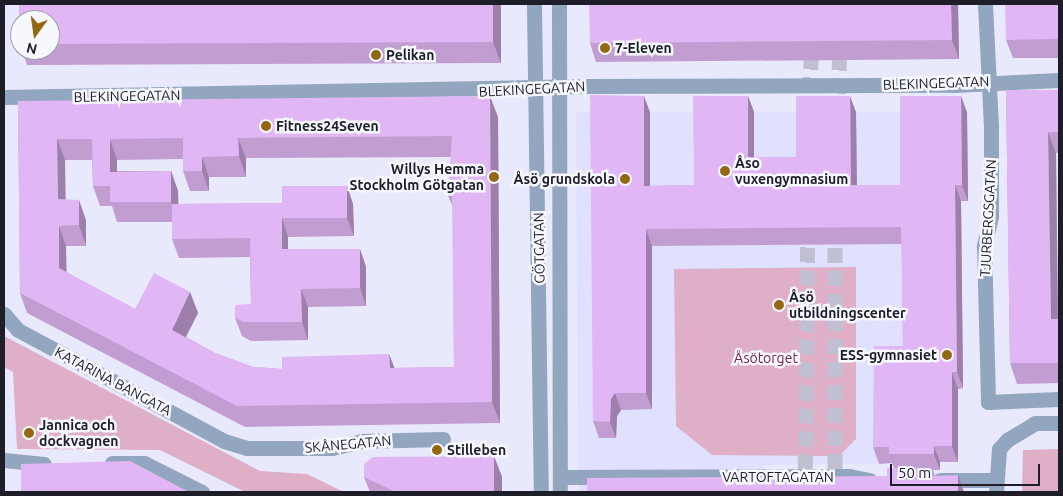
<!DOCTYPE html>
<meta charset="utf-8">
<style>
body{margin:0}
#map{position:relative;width:1063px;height:496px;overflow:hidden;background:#e8e9fc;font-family:Ubuntu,sans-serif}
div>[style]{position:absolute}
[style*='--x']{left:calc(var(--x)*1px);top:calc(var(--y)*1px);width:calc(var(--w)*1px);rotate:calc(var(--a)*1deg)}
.built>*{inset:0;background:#e0e0ff}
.green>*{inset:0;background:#dfafc8}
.highway-tunnel>*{height:15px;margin-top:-7.5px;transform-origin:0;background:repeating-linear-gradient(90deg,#c0c0d2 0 15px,transparent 0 23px)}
.minor>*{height:15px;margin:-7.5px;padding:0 7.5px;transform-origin:7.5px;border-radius:7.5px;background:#92a6bf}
.wall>*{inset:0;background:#c29dd2}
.shaded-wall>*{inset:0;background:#9e7fab}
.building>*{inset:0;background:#e1b6f4}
.dots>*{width:14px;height:14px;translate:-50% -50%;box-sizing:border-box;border:2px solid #f7f7fe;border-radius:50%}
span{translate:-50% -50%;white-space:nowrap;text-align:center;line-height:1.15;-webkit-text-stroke:5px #f7f7fe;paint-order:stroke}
.poi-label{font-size:14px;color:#1e1e29;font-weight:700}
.left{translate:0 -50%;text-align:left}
.right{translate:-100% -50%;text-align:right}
.street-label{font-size:14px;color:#1e1e29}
.park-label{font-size:14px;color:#722254}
.frame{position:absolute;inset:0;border:5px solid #1e1e29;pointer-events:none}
.north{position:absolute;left:10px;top:10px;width:50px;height:50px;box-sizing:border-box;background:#f7f7fe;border:1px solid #a0a0a9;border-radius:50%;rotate:194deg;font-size:14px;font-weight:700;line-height:20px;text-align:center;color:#1e1e29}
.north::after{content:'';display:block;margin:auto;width:18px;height:22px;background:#946713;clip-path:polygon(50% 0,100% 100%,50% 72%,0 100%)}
.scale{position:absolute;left:890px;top:464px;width:150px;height:22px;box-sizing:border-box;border:2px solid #1e1e29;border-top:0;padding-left:6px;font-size:15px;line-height:18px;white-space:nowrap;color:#1e1e29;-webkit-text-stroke:4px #f7f7fe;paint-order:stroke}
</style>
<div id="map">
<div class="built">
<i style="clip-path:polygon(576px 112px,967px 112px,968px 201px,961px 202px,963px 388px,958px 389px,958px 462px,940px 462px,940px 468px,894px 463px,763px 465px,763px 492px,578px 492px)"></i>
</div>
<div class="green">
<i style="clip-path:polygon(856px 267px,856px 439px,839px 456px,712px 455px,676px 426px,674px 269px)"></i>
<i style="clip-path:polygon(4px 336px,260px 471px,307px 474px,344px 492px,245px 492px,160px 450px,17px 449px,13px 372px,4px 367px)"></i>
<i style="clip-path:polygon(1059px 449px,1059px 492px,1022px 492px,1023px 450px)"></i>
</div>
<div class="highway-tunnel">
<i style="--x:810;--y:115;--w:111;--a:-89"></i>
<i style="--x:838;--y:116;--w:112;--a:-88.5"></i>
<i style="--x:805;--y:492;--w:267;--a:-89.4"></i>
<i style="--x:835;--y:492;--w:268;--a:-90"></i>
</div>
<div class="minor">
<i style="--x:534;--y:4;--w:488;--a:89.2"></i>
<i style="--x:559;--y:4;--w:488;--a:89.9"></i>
<i style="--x:985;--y:4;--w:123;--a:87.2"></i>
<i style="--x:991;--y:127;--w:90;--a:90"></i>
<i style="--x:991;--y:217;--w:30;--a:104"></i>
<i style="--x:984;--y:246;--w:156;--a:88.5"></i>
<i style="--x:988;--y:402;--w:71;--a:-2.4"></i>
<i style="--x:4;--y:97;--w:584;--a:-1.08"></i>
<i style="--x:588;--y:86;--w:366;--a:-0.2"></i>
<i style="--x:954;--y:85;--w:105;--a:-2.7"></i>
<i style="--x:4;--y:314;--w:21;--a:49"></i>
<i style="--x:18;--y:330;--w:234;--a:28.3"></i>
<i style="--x:224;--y:441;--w:24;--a:17"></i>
<i style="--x:247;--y:448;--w:85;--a:0"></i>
<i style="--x:332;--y:448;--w:31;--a:-13"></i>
<i style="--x:362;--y:441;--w:81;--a:-1.4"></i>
<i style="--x:4;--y:460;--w:40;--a:5.7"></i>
<i style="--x:112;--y:463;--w:32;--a:0"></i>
<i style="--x:144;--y:463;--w:65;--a:26.6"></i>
<i style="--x:560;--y:477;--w:289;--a:-0.2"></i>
<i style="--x:849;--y:476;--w:21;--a:11"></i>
<i style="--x:940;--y:480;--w:56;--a:0"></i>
<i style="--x:996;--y:492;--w:43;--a:-86"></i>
<i style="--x:999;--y:449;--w:12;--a:-48"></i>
<i style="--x:1007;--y:440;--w:33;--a:-31"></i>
<i style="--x:1035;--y:423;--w:24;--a:0"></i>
</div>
<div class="wall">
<i style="clip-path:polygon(19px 4px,501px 4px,501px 63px,27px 65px,22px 50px,50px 50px,50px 20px,20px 20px,20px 45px)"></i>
<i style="clip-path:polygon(958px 4px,959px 59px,596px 62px,590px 43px)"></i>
<i style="clip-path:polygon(1059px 4px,1059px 58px,1013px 58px,1006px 40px)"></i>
<i style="clip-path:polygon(1006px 90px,1059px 90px,1059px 153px,1056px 153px,1058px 319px,1059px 319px,1059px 383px,1017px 384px,1010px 363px)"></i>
<i style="clip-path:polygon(748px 96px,754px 112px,754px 157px,796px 157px,856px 112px,857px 185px,900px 185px,967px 112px,968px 201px,961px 201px,963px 388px,958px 389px,958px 462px,940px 462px,940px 470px,933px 470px,935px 476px,887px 476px,894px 468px,892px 463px,879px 464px,873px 447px,903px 346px,902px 244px,652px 246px,652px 409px,621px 410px,617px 416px,616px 438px,599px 438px,593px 421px,650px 112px,650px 186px,694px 185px)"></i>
<i style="clip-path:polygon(evenodd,18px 101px,498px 117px,500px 423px,245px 427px,27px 313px,20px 293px,18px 101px,451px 157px,448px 196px,453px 207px,454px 367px,394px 368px,389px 354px,282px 369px,253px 367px,215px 353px,186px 337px,198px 313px,190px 292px,135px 309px,66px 272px,66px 246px,86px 246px,86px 220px,65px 200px,65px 160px,92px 160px,93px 186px,100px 206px,112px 206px,117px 222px,172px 222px,172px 239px,179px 258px,250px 257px,251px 304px,235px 318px,242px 336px,251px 341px,308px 340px,308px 307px,366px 306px,366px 267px,360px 249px,288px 249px,288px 237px,354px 236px,353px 204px,347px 186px,282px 203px,178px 204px,178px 191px,171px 171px,117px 171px,117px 160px,183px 159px,183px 171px,190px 191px,209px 191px,209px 177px,246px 177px,246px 158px,451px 157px)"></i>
<i style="clip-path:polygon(494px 456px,502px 477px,502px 492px,370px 492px,364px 477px)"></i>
</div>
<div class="shaded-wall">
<i style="clip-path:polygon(493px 4px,501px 4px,501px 63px,493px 42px)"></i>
<i style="clip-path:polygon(951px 4px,958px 4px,959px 59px,952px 40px)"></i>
<i style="clip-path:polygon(490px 96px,498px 117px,500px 423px,492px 402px)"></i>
<i style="clip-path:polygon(644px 96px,650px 112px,650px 202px,644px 186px)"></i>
<i style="clip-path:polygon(748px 96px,754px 112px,754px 174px,748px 157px)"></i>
<i style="clip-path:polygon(850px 96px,856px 112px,857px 201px,851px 185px)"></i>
<i style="clip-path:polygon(961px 96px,967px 112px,968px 201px,962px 185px)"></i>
<i style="clip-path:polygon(1048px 132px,1056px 153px,1058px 340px,1051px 319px)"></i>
<i style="clip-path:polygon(238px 138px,246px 158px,246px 177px,239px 156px)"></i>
<i style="clip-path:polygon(57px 139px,65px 160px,66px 220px,58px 199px)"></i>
<i style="clip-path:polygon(110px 139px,117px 160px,117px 192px,110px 172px)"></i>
<i style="clip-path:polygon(202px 157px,209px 177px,209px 191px,202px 171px)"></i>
<i style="clip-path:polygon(171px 171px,178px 191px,179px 222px,171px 202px)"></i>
<i style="clip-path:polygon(955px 185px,961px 201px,963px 388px,957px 372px)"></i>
<i style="clip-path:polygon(347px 186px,353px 204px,354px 236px,347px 218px)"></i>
<i style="clip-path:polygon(79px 200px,86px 220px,86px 246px,79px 225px)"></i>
<i style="clip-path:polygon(282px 218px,288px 237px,288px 267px,282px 249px)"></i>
<i style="clip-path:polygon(59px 226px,66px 246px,67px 289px,59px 268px)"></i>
<i style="clip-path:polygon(646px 229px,652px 246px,652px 409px,646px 393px)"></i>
<i style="clip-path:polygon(360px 249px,366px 267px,366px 306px,360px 288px)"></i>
<i style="clip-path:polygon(301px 289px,308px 307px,308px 340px,302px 322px)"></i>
<i style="clip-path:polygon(190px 292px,198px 313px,179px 350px,172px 330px)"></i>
<i style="clip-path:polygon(389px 354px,397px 374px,390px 368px)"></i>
<i style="clip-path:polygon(952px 372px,958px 389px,958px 462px,952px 446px)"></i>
<i style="clip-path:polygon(615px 393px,621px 410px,617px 416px,616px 438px,610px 422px,611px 399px)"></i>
<i style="clip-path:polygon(934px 446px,940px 462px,940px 470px,934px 454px)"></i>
<i style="clip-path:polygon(494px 456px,502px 477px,502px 492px,494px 492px)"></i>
<i style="clip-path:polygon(958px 475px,964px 492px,958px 492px)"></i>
</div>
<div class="building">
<i style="clip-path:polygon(19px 4px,493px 4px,493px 42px,50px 44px,50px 20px,20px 20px,20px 44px)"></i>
<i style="clip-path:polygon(589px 4px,951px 4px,952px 40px,590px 43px)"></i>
<i style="clip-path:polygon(1005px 4px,1059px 4px,1059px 39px,1006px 40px)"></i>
<i style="clip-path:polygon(1006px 90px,1059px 90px,1059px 132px,1048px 132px,1051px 319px,1059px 319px,1059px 363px,1010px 363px)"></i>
<i style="clip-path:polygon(590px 95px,644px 96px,644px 186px,694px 185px,693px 96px,748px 96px,748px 157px,796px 157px,796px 96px,850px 96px,851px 185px,900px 185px,900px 96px,961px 96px,962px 185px,955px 185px,957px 372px,952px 372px,952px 446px,934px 446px,934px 454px,889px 454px,889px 447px,873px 447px,874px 346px,903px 346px,901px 227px,646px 229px,646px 393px,615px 393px,611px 399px,610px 422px,593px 421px)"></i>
<i style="clip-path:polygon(evenodd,490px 96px,492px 402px,237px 406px,20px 293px,18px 101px,490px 96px,452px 136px,448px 196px,452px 196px,454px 367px,390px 368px,389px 354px,282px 357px,282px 369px,253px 367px,215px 353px,172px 330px,190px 292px,154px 273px,135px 309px,59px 268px,59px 226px,79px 225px,79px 200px,58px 199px,57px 139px,92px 139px,93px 186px,110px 186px,110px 202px,171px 202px,171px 171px,110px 172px,110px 139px,183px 138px,183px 171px,202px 171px,202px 157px,239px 156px,238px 138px,452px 136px)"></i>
<i style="clip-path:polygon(282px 186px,347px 186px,347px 218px,282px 218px,282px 249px,360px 249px,360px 288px,301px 289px,302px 322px,244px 322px,235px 318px,235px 305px,251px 304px,250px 238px,172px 239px,172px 204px,282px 203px)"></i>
<i style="clip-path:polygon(494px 456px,494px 492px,395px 492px,364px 477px,364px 464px,373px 457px)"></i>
<i style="clip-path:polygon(130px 461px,189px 492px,21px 492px,21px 464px)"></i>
<i style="clip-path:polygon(887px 468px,932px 468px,932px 476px,958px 475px,958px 492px,587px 492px,587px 478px,887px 476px)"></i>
</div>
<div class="dots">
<i style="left:605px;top:48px;background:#946713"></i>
<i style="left:376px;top:55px;background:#946713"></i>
<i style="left:266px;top:126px;background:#946713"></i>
<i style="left:725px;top:171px;background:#946713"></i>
<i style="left:494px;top:177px;background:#946713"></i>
<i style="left:625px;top:179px;background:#946713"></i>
<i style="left:779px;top:305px;background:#946713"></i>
<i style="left:947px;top:355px;background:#946713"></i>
<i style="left:29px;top:433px;background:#946713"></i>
<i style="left:437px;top:450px;background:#946713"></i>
</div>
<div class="poi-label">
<span class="left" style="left:615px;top:48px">7-Eleven</span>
<span class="left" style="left:386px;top:55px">Pelikan</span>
<span class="left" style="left:276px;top:126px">Fitness24Seven</span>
<span class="left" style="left:735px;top:171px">Åso<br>vuxengymnasium</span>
<span class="right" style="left:484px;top:177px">Willys Hemma<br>Stockholm Götgatan</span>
<span class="right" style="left:615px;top:179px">Åsö grundskola</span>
<span class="left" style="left:789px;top:305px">Åsö<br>utbildningscenter</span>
<span class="right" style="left:937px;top:355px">ESS-gymnasiet</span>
<span class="left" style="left:39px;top:433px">Jannica och<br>dockvagnen</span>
<span class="left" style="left:447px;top:450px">Stilleben</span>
</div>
<div class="street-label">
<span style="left:936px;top:83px;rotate:-2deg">BLEKINGEGATAN</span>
<span style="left:532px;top:89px;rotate:-3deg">BLEKINGEGATAN</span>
<span style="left:127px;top:96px;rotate:-1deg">BLEKINGEGATAN</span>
<span style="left:988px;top:218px;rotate:-87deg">TJURBERGSGATAN</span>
<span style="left:539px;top:248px;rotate:-91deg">GÖTGATAN</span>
<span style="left:113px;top:381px;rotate:28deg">KATARINA BANGATA</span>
<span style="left:348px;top:444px;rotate:-5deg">SKÅNEGATAN</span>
<span style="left:778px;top:477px">VARTOFTAGATAN</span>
</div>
<div class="park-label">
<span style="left:766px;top:358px">Åsötorget</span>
</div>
<div class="frame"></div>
<div class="north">N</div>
<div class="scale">50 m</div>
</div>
